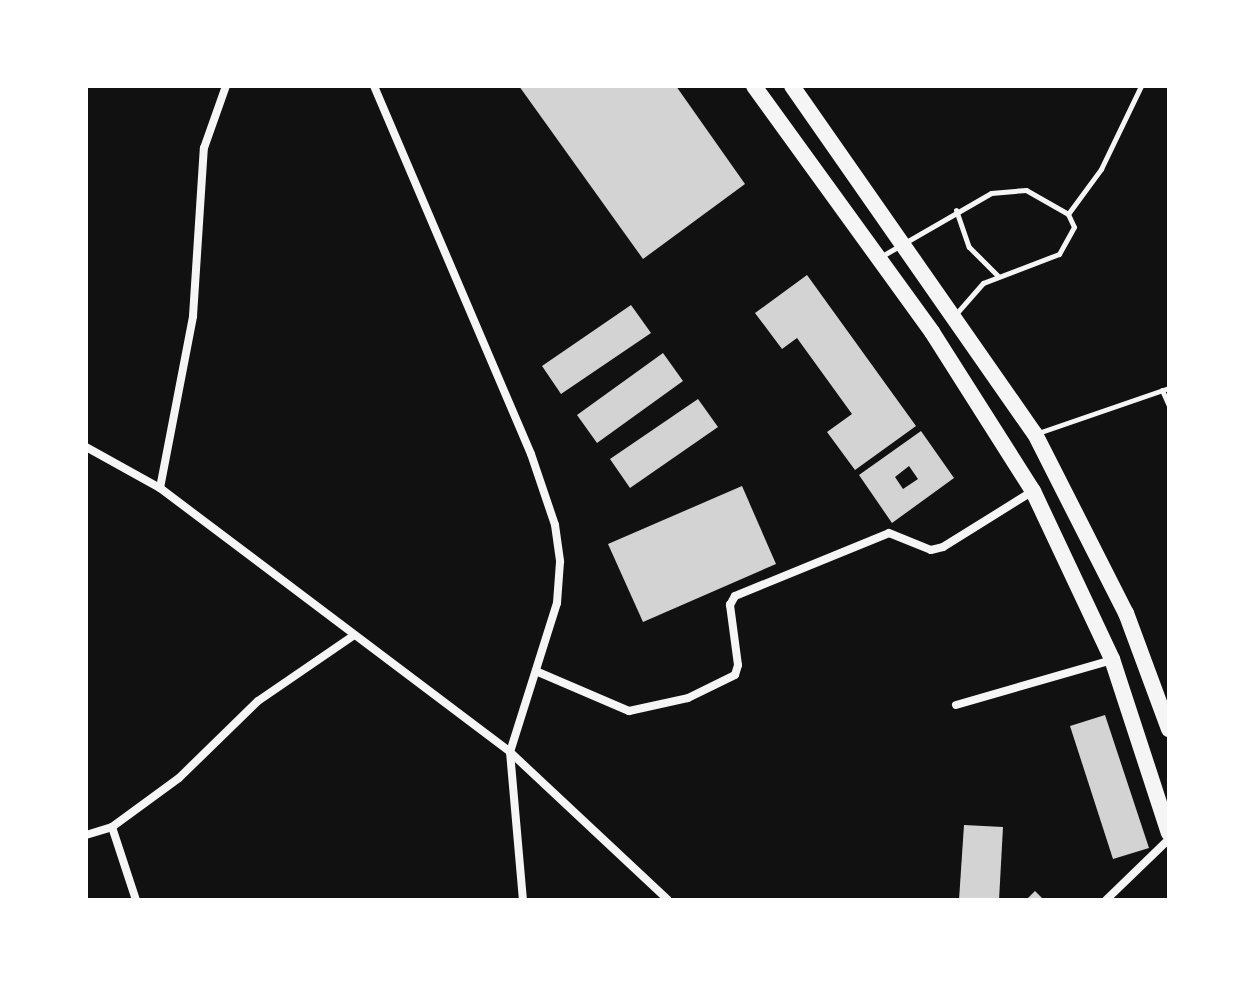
<!DOCTYPE html>
<style>
body{margin:0}
#map{position:relative;width:1255px;height:986px;overflow:hidden;background:#111;font-family:"PT Sans",sans-serif}
div>[style]{position:absolute}
[style*='--x']{left:calc(var(--x)*1px);top:calc(var(--y)*1px);width:calc(var(--w)*1px);rotate:calc(var(--a)*1deg)}
.building>*{inset:0;background:#d3d3d3}
.service>*{height:5px;margin:-2.5px;padding:0 2.5px;transform-origin:2.5px;border-radius:2.5px;background:#f5f5f5}
.minor>*{height:8px;margin:-4px;padding:0 4px;transform-origin:4px;border-radius:4px;background:#f5f5f5}
.primary>*{height:16px;margin:-8px;padding:0 8px;transform-origin:8px;border-radius:8px;background:#f5f5f5}
span{translate:-50% -50%;white-space:nowrap;text-align:center;line-height:1.15;-webkit-text-stroke:6px #fff;paint-order:stroke}
.frame{position:absolute;inset:0;border:88px solid #fff;pointer-events:none}
</style>
<div id="map">
<div class="building">
<i style="clip-path:polygon(519px 86px,676px 86px,745px 184px,643px 259px)"></i>
<i style="clip-path:polygon(807px 275px,916px 426px,855px 470px,827px 432px,852px 414px,797px 338px,782px 349px,755px 313px)"></i>
<i style="clip-path:polygon(631px 305px,651px 333px,561px 394px,542px 366px)"></i>
<i style="clip-path:polygon(663px 353px,683px 381px,597px 443px,577px 415px)"></i>
<i style="clip-path:polygon(698px 399px,718px 427px,630px 488px,610px 459px)"></i>
<i style="clip-path:polygon(evenodd,921px 431px,954px 478px,892px 523px,859px 475px,921px 431px,909px 466px,918px 479px,903px 489px,895px 477px,909px 466px)"></i>
<i style="clip-path:polygon(742px 486px,776px 564px,643px 622px,608px 544px)"></i>
<i style="clip-path:polygon(1105px 715px,1149px 848px,1113px 859px,1070px 726px)"></i>
<i style="clip-path:polygon(964px 825px,1003px 827px,999px 900px,959px 900px)"></i>
<i style="clip-path:polygon(1035px 891px,1044px 900px,1026px 900px)"></i>
</div>
<div class="service">
<i style="--x:956;--y:210;--w:39;--a:71"></i>
<i style="--x:969;--y:247;--w:40;--a:45"></i>
<i style="--x:1068;--y:214;--w:56;--a:-53.7"></i>
<i style="--x:1101;--y:169;--w:92;--a:-64.3"></i>
<i style="--x:882;--y:256;--w:126;--a:-30"></i>
<i style="--x:991;--y:193;--w:35;--a:-5"></i>
<i style="--x:1026;--y:190;--w:48;--a:29.7"></i>
<i style="--x:1068;--y:214;--w:14;--a:65"></i>
<i style="--x:1074;--y:227;--w:31;--a:119"></i>
<i style="--x:1059;--y:254;--w:81;--a:159.1"></i>
<i style="--x:983;--y:283;--w:43;--a:131.2"></i>
<i style="--x:1162;--y:390;--w:17;--a:66"></i>
<i style="--x:1038;--y:433;--w:139;--a:-19"></i>
</div>
<div class="minor">
<i style="--x:374;--y:86;--w:400;--a:66.9"></i>
<i style="--x:531;--y:454;--w:75;--a:71.3"></i>
<i style="--x:555;--y:525;--w:37;--a:82"></i>
<i style="--x:560;--y:562;--w:41;--a:94.2"></i>
<i style="--x:557;--y:603;--w:156;--a:107.5"></i>
<i style="--x:510;--y:752;--w:149;--a:85"></i>
<i style="--x:86;--y:447;--w:85;--a:29"></i>
<i style="--x:160;--y:488;--w:438;--a:37"></i>
<i style="--x:510;--y:752;--w:216;--a:43.1"></i>
<i style="--x:160;--y:488;--w:175;--a:-79.1"></i>
<i style="--x:193;--y:316;--w:168;--a:-86.3"></i>
<i style="--x:204;--y:148;--w:66;--a:-70.5"></i>
<i style="--x:538;--y:672;--w:99;--a:23.2"></i>
<i style="--x:629;--y:711;--w:60;--a:-12.4"></i>
<i style="--x:688;--y:698;--w:52;--a:-26.1"></i>
<i style="--x:735;--y:675;--w:10;--a:-73"></i>
<i style="--x:738;--y:665;--w:61;--a:-97.6"></i>
<i style="--x:730;--y:605;--w:10;--a:-61"></i>
<i style="--x:735;--y:596;--w:166;--a:-22.2"></i>
<i style="--x:889;--y:533;--w:45;--a:22"></i>
<i style="--x:931;--y:550;--w:12;--a:-14"></i>
<i style="--x:943;--y:547;--w:106;--a:-31.9"></i>
<i style="--x:956;--y:705;--w:162;--a:-16.1"></i>
<i style="--x:112;--y:827;--w:83;--a:-36.2"></i>
<i style="--x:179;--y:778;--w:110;--a:-44.3"></i>
<i style="--x:258;--y:701;--w:115;--a:-34.4"></i>
<i style="--x:86;--y:835;--w:27;--a:-17"></i>
<i style="--x:112;--y:827;--w:77;--a:71.8"></i>
<i style="--x:1106;--y:900;--w:88;--a:-44.1"></i>
</div>
<div class="primary">
<i style="--x:754;--y:86;--w:304;--a:54.1"></i>
<i style="--x:932;--y:332;--w:188;--a:57.6"></i>
<i style="--x:1033;--y:491;--w:186;--a:64.8"></i>
<i style="--x:1112;--y:659;--w:183;--a:71.9"></i>
<i style="--x:792;--y:86;--w:424;--a:55.1"></i>
<i style="--x:1035;--y:434;--w:201;--a:63.1"></i>
<i style="--x:1126;--y:613;--w:124;--a:69.7"></i>
</div>
<div class="frame"></div>
</div>
